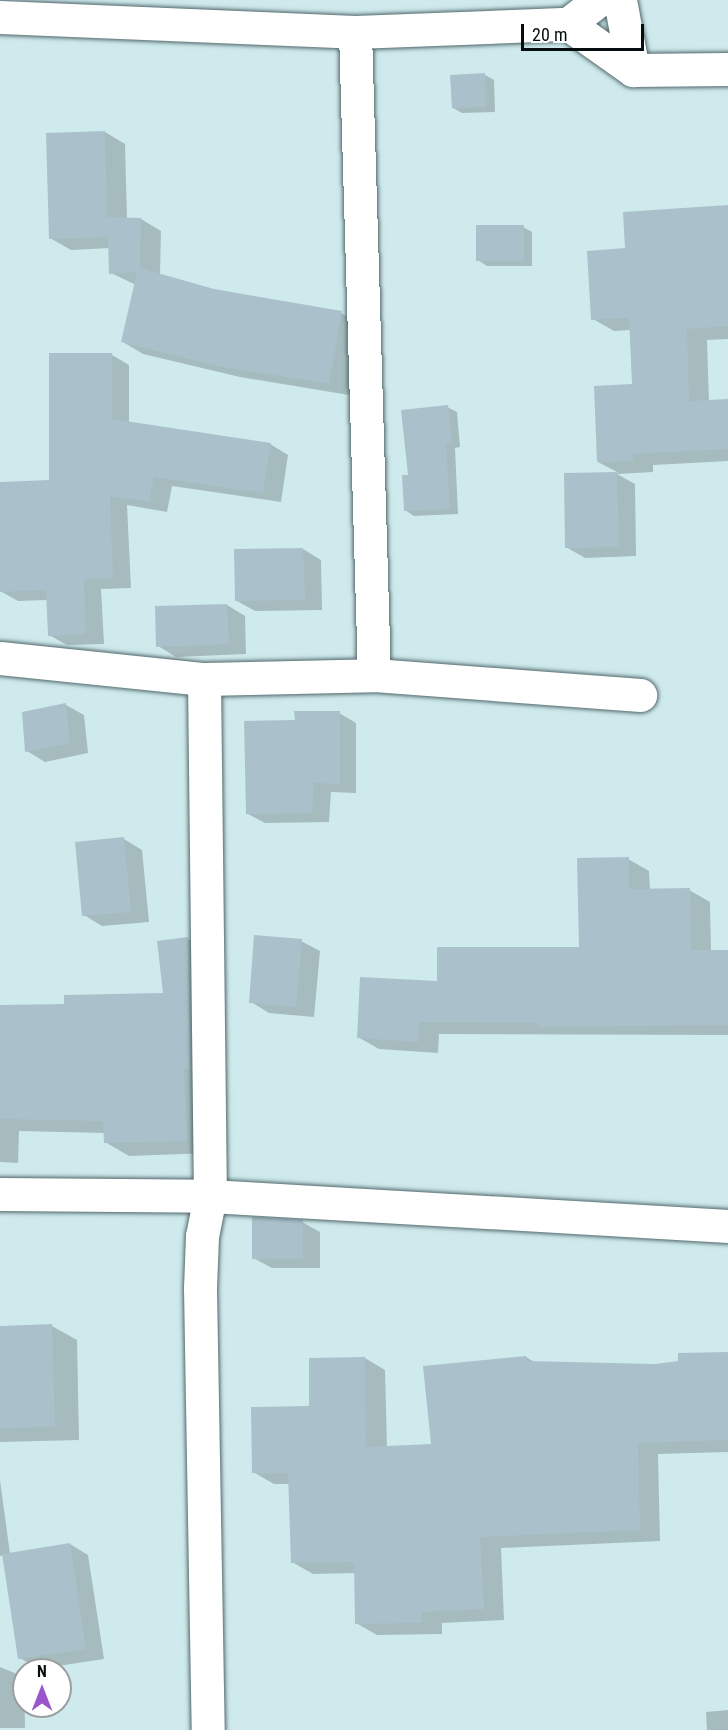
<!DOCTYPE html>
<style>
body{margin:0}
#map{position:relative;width:728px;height:1730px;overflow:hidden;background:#cfeaed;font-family:"Roboto Condensed",sans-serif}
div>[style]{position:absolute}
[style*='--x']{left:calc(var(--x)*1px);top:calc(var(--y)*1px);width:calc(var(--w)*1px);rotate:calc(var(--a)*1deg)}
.shadow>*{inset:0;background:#0003}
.building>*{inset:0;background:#aac1cb}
.roads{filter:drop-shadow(0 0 2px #52696c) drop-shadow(0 0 2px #52696c)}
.minor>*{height:33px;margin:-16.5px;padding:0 16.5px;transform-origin:16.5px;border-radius:16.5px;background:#fff}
span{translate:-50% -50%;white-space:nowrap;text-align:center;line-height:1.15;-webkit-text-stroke:5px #fff;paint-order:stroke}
.north{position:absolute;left:12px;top:1658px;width:60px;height:60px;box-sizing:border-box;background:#fff;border:2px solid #9b9e9f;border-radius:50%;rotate:0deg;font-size:16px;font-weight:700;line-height:24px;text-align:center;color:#050d0f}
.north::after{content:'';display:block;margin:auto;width:21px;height:27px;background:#9a57cc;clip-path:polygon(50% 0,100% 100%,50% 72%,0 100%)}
.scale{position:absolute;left:521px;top:24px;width:123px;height:27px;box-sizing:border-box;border:3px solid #050d0f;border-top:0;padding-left:8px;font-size:18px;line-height:21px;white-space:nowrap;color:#050d0f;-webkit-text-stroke:4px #fff;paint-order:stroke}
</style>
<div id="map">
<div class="shadow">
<i style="clip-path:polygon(485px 75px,494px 80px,495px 112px,462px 113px,453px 108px)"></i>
<i style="clip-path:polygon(105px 132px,125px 144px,127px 219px,141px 219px,161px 231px,160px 275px,214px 290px,341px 313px,362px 325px,349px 395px,240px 377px,143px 354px,123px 342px,136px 285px,111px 273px,110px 248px,71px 250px,50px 238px)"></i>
<i style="clip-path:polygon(728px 207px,728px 339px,707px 340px,709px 402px,728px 401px,728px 461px,653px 465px,653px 472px,617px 474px,635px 484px,636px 556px,585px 558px,566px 547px,565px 475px,619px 473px,598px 462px,634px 386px,631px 330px,614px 331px,593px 319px,627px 250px)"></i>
<i style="clip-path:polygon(523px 227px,532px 232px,532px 266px,487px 266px,478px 260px)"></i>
<i style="clip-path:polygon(112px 355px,129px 365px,129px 423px,270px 444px,288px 455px,281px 502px,172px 486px,167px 512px,127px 505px,131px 588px,101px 589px,104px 644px,67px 645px,49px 635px,47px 600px,18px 601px,0 591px,0 484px,50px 481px)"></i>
<i style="clip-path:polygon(447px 407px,457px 412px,460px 447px,455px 448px,458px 514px,414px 516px,405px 510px,410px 477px)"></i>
<i style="clip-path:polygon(303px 549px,321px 560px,322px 610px,255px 611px,237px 601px)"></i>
<i style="clip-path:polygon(227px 605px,245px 616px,246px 654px,176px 657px,158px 646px)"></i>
<i style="clip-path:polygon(66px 705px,84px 715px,88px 753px,45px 762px,27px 751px)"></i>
<i style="clip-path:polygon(339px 713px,356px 723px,356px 793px,331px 792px,329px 822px,265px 823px,248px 814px,296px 721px)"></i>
<i style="clip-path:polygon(124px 839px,142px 850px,149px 922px,102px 926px,84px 915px)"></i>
<i style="clip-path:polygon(628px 859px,649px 871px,650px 890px,689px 890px,710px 902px,711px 952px,728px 952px,728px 1035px,439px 1034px,438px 1053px,379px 1049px,358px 1037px,438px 983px,580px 949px)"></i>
<i style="clip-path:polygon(188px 939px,211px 952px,209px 1153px,129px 1156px,105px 1142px,105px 1133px,19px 1131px,18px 1163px,0 1162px,0 1007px,65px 1005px,164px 994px)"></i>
<i style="clip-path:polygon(301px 941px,320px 951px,314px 1017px,269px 1013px,251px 1002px)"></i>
<i style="clip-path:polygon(302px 1222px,320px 1232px,320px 1268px,272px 1268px,253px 1258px)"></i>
<i style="clip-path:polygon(52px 1326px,77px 1340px,79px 1440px,0 1442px,0 1328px)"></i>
<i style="clip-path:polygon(728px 1353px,728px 1452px,658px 1454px,660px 1541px,501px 1548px,504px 1620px,442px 1623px,442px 1634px,377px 1635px,356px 1623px,356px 1573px,313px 1574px,292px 1562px,290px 1484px,274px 1484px,253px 1472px,311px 1407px,365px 1358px,385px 1370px,387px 1448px,432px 1446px,526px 1357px,536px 1363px,655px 1366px)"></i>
<i style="clip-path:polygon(0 1480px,10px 1554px,70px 1544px,88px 1555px,104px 1659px,38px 1669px,20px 1658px,4px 1555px,0 1556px)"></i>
<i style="clip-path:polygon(0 1667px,24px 1677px,25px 1728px,0 1728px)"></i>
<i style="clip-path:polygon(728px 1710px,728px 1730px,707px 1730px,706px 1712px)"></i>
</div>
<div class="building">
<i style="clip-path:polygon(485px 73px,486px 107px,452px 108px,450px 75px)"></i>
<i style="clip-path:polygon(105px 131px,107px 217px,141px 218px,140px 268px,214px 289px,342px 311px,329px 384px,218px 366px,121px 342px,137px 272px,109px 274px,108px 237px,49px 239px,46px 133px)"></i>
<i style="clip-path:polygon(728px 205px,728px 326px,687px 329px,689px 401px,728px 399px,728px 449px,633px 454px,633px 461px,597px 462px,594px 386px,632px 384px,629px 318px,591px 320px,587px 251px,625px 248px,623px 212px)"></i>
<i style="clip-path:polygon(476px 225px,524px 225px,524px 261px,476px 261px)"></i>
<i style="clip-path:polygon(49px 353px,112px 353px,112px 419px,271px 443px,263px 493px,154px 477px,149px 502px,110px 496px,113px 578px,84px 579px,86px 634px,48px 636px,46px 590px,0 592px,0 482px,49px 480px)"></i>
<i style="clip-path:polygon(448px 405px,452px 443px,446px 443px,450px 509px,404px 511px,402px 475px,408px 475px,401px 410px)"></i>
<i style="clip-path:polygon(617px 472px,619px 547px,565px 548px,564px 473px)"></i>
<i style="clip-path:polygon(303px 548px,305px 600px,235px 601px,234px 549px)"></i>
<i style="clip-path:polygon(227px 604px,229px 644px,156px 647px,155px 606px)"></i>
<i style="clip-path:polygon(66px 703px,70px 743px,25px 752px,22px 712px)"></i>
<i style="clip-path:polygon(294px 711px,340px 711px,340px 784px,314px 783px,312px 813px,246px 814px,244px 721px,295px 720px)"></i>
<i style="clip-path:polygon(124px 837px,131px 912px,82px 916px,75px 842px)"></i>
<i style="clip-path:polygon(629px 857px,629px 889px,690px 888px,691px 950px,728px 950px,728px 1025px,539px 1027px,539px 1023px,419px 1022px,418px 1042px,357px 1038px,360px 977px,437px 981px,437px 947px,579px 947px,577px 858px)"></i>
<i style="clip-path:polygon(254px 935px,302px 939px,296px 1007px,249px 1003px)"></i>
<i style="clip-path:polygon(188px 937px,190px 1069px,184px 1069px,187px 1141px,104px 1143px,103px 1121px,0 1119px,0 1005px,64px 1004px,64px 995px,163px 993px,157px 941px)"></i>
<i style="clip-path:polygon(252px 1217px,303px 1220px,303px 1259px,252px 1259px)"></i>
<i style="clip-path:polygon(52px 1324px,55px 1427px,0 1428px,0 1326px)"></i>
<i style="clip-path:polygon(728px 1352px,728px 1440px,638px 1443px,640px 1530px,480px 1537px,484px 1609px,422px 1612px,422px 1623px,355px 1624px,354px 1562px,291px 1563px,288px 1473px,252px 1473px,251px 1407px,309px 1406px,309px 1358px,365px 1357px,366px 1447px,431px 1444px,423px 1366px,526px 1356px,527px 1361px,655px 1364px,678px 1361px,678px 1353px)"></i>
<i style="clip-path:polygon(70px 1543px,86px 1649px,18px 1659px,2px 1554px)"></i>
</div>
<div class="roads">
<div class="minor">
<i style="--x:620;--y:0;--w:71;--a:79.5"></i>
<i style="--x:0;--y:17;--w:355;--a:2.4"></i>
<i style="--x:355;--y:32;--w:213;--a:-2.2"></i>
<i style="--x:568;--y:24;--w:39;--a:-38"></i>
<i style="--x:568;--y:24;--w:80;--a:35.3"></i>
<i style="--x:633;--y:70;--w:95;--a:-0.6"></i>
<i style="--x:355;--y:32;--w:643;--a:88.31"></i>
<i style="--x:0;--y:658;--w:205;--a:5.9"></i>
<i style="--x:204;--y:679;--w:170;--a:-1.3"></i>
<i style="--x:374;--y:675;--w:267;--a:4.3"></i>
<i style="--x:204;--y:679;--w:517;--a:89.34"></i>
<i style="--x:210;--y:1196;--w:41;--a:101.3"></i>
<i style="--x:202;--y:1236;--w:52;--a:92.2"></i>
<i style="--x:200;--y:1288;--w:442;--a:89"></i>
<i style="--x:0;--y:1194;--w:210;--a:0.5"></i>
<i style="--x:210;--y:1196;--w:519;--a:3.31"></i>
</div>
</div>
<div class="north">N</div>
<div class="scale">20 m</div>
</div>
